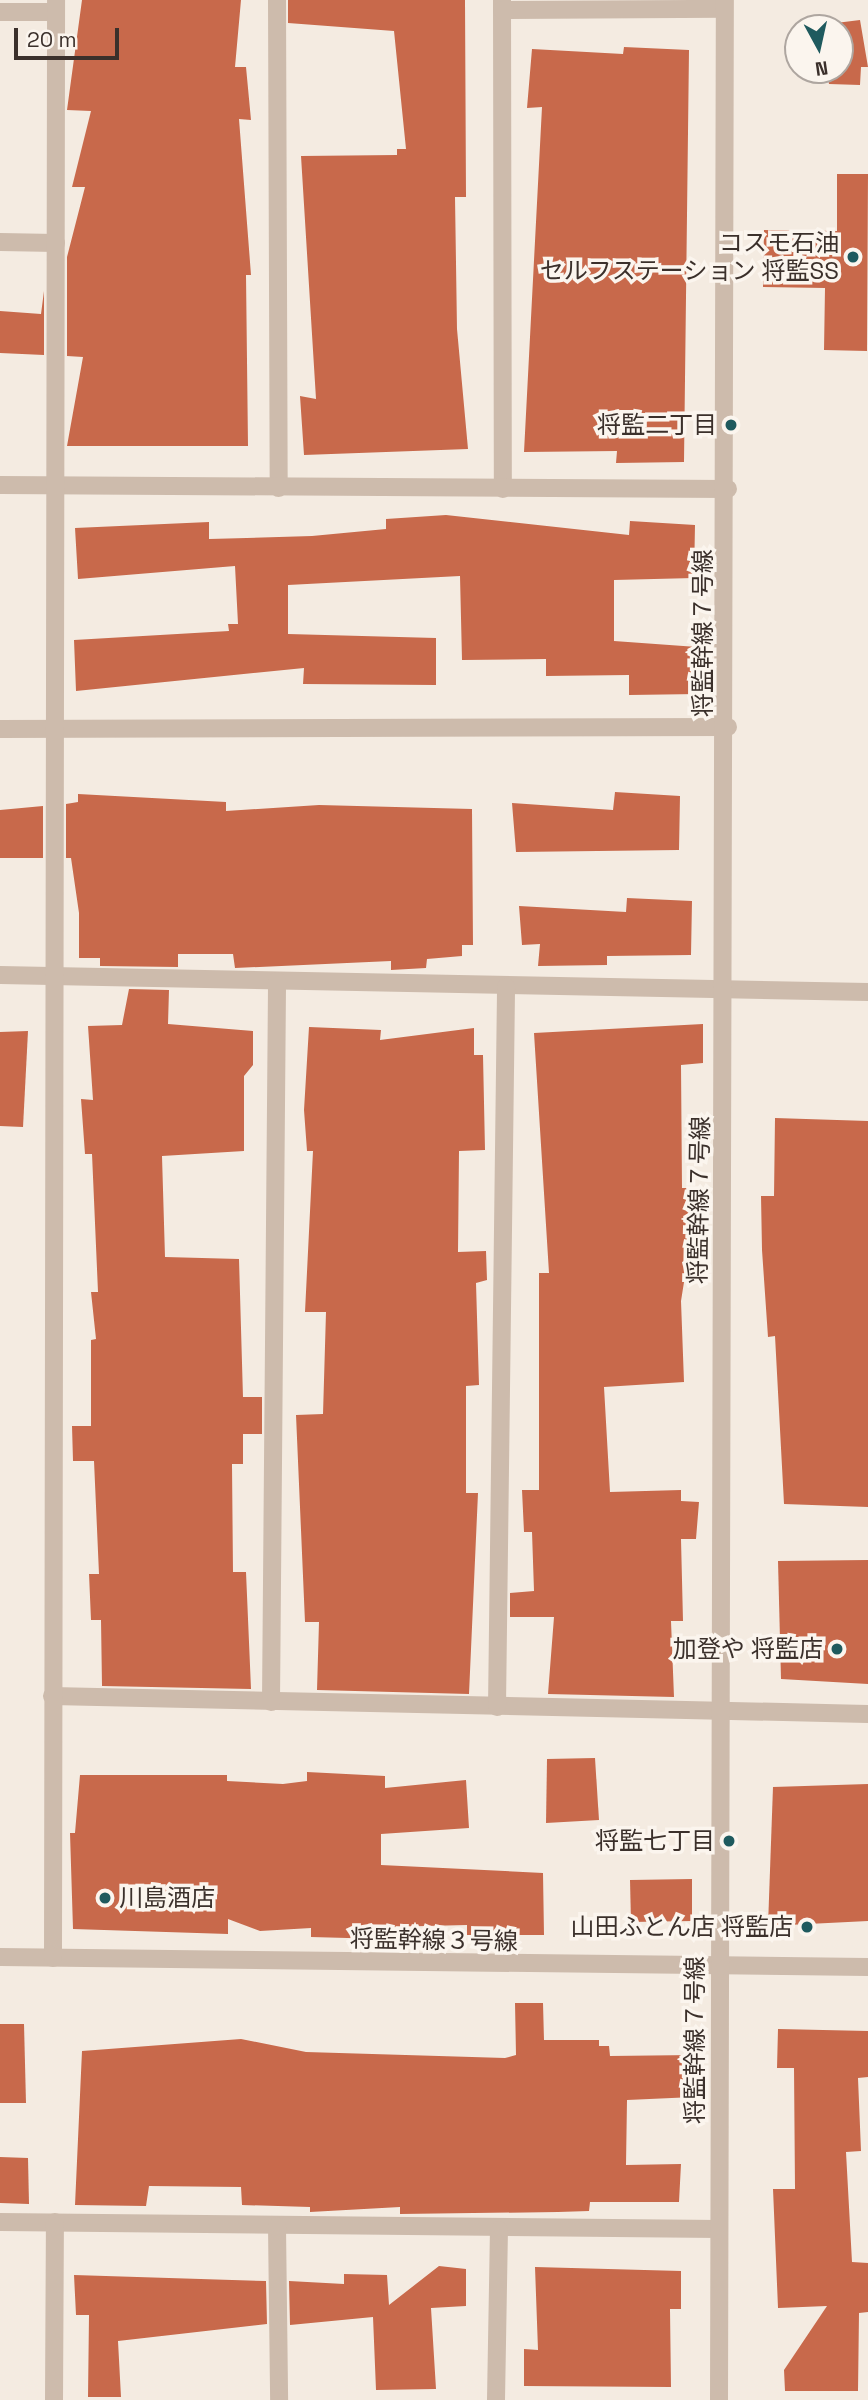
<!DOCTYPE html>
<meta charset="utf-8">
<style>
body{margin:0}
#map{position:relative;width:868px;height:2400px;overflow:hidden;background:#f4ebe1;font-family:"Space Grotesk","Noto Sans JP",sans-serif}
div>[style]{position:absolute}
[style*='--x']{left:calc(var(--x)*1px);top:calc(var(--y)*1px);width:calc(var(--w)*1px);rotate:calc(var(--a)*1deg)}
.building>*{inset:0;background:#c8694b}
.minor>*{height:18px;margin:-9px;padding:0 9px;transform-origin:9px;border-radius:9px;background:#cdbbac}
.dots>*{width:19px;height:19px;translate:-50% -50%;box-sizing:border-box;border:4px solid #fbf5ee;border-radius:50%}
span{translate:-50% -50%;white-space:nowrap;text-align:center;line-height:1.15;-webkit-text-stroke:7px #fbf5ee;paint-order:stroke}
.poi-label{font-size:24px;color:#3b302b}
.right{translate:-100% -50%;text-align:right}
.left{translate:0 -50%;text-align:left}
.street-label{font-size:24px;color:#3b302b}
.north{position:absolute;left:784px;top:14px;width:70px;height:70px;box-sizing:border-box;background:#fbf5ee;border:2px solid #aea6a0;border-radius:50%;rotate:172deg;font-size:19px;font-weight:700;line-height:28px;text-align:center;color:#3b302b}
.north::after{content:'';display:block;margin:auto;width:24px;height:32px;background:#1f5a5e;clip-path:polygon(50% 0,100% 100%,50% 72%,0 100%)}
.scale{position:absolute;left:14px;top:28px;width:105px;height:32px;box-sizing:border-box;border:4px solid #3b302b;border-top:0;padding-left:9px;font-size:21px;line-height:24px;white-space:nowrap;color:#3b302b;-webkit-text-stroke:5px #fbf5ee;paint-order:stroke}
</style>
<div id="map">
<div class="building">
<i style="clip-path:polygon(82px 0,241px 0,235px 67px,246px 67px,251px 120px,239px 119px,251px 275px,246px 275px,248px 446px,67px 446px,83px 357px,67px 356px,67px 257px,85px 187px,72px 187px,91px 111px,67px 110px)"></i>
<i style="clip-path:polygon(288px 0,465px 0,466px 197px,455px 197px,457px 329px,468px 449px,304px 455px,300px 396px,316px 399px,301px 156px,397px 155px,397px 149px,406px 149px,394px 31px,288px 23px)"></i>
<i style="clip-path:polygon(860px 20px,868px 67px,861px 67px,860px 85px,829px 84px,827px 70px,840px 70px,840px 28px,828px 24px)"></i>
<i style="clip-path:polygon(624px 47px,689px 50px,684px 462px,616px 463px,617px 451px,524px 452px,542px 107px,527px 108px,532px 49px,623px 54px)"></i>
<i style="clip-path:polygon(837px 174px,868px 174px,867px 351px,824px 350px,825px 288px,763px 287px,764px 230px,837px 231px)"></i>
<i style="clip-path:polygon(44px 291px,44px 355px,0 353px,0 311px,41px 314px)"></i>
<i style="clip-path:polygon(446px 515px,629px 535px,630px 521px,695px 525px,694px 578px,614px 580px,614px 641px,697px 647px,698px 694px,629px 695px,629px 675px,546px 676px,546px 659px,462px 660px,460px 576px,288px 585px,288px 634px,436px 638px,436px 685px,303px 684px,304px 668px,76px 691px,74px 640px,229px 631px,228px 624px,238px 624px,235px 566px,78px 579px,75px 528px,209px 522px,209px 539px,312px 536px,386px 529px,386px 519px)"></i>
<i style="clip-path:polygon(615px 792px,680px 796px,679px 850px,516px 852px,512px 803px,613px 810px)"></i>
<i style="clip-path:polygon(78px 794px,226px 802px,226px 811px,319px 805px,472px 809px,473px 945px,462px 945px,462px 956px,427px 959px,426px 968px,391px 970px,391px 961px,235px 968px,233px 954px,178px 954px,178px 967px,100px 966px,100px 958px,79px 958px,79px 913px,71px 858px,66px 858px,66px 804px,78px 802px)"></i>
<i style="clip-path:polygon(43px 806px,43px 858px,0 858px,0 810px)"></i>
<i style="clip-path:polygon(627px 898px,692px 901px,691px 955px,607px 956px,607px 965px,538px 966px,540px 944px,522px 945px,519px 906px,626px 912px)"></i>
<i style="clip-path:polygon(129px 989px,169px 990px,168px 1024px,253px 1031px,253px 1065px,244px 1076px,244px 1151px,162px 1156px,165px 1257px,239px 1259px,243px 1397px,262px 1397px,262px 1434px,243px 1434px,243px 1464px,232px 1464px,233px 1572px,246px 1572px,251px 1689px,102px 1686px,101px 1620px,91px 1620px,89px 1574px,99px 1574px,94px 1461px,73px 1461px,72px 1426px,91px 1426px,91px 1340px,96px 1339px,91px 1292px,98px 1292px,92px 1154px,85px 1154px,81px 1099px,93px 1100px,88px 1026px,122px 1025px)"></i>
<i style="clip-path:polygon(703px 1024px,703px 1063px,681px 1065px,682px 1188px,699px 1188px,681px 1301px,684px 1382px,604px 1387px,610px 1492px,681px 1490px,681px 1501px,699px 1502px,696px 1539px,681px 1539px,683px 1621px,671px 1621px,674px 1697px,548px 1694px,554px 1617px,510px 1617px,510px 1593px,534px 1591px,532px 1532px,524px 1532px,522px 1490px,539px 1490px,539px 1273px,549px 1273px,534px 1033px)"></i>
<i style="clip-path:polygon(309px 1027px,381px 1030px,380px 1040px,474px 1028px,474px 1055px,483px 1055px,485px 1150px,459px 1151px,458px 1252px,486px 1251px,487px 1280px,476px 1283px,479px 1385px,466px 1386px,466px 1493px,478px 1493px,469px 1694px,317px 1690px,319px 1622px,305px 1622px,296px 1415px,323px 1414px,326px 1312px,305px 1312px,313px 1151px,307px 1151px,304px 1110px)"></i>
<i style="clip-path:polygon(28px 1031px,23px 1127px,0 1126px,0 1032px)"></i>
<i style="clip-path:polygon(775px 1118px,868px 1121px,868px 1507px,784px 1504px,775px 1336px,768px 1337px,762px 1250px,761px 1196px,774px 1196px)"></i>
<i style="clip-path:polygon(868px 1560px,868px 1684px,781px 1679px,778px 1561px)"></i>
<i style="clip-path:polygon(595px 1758px,599px 1820px,546px 1823px,547px 1759px)"></i>
<i style="clip-path:polygon(307px 1772px,385px 1776px,385px 1788px,466px 1780px,469px 1828px,381px 1834px,381px 1865px,543px 1873px,544px 1935px,467px 1935px,467px 1925px,384px 1927px,384px 1939px,311px 1937px,311px 1928px,260px 1931px,228px 1919px,228px 1934px,73px 1929px,70px 1833px,75px 1833px,80px 1775px,227px 1775px,227px 1781px,283px 1784px,307px 1781px)"></i>
<i style="clip-path:polygon(868px 1784px,868px 1921px,768px 1926px,773px 1787px)"></i>
<i style="clip-path:polygon(692px 1879px,692px 1921px,631px 1922px,630px 1880px)"></i>
<i style="clip-path:polygon(515px 2003px,543px 2003px,544px 2040px,599px 2040px,599px 2046px,609px 2046px,610px 2056px,694px 2055px,694px 2097px,627px 2100px,626px 2165px,681px 2164px,679px 2202px,590px 2202px,589px 2211px,558px 2212px,400px 2214px,400px 2207px,310px 2212px,310px 2207px,242px 2205px,241px 2187px,149px 2186px,146px 2206px,75px 2205px,82px 2051px,241px 2039px,306px 2052px,505px 2058px,516px 2055px)"></i>
<i style="clip-path:polygon(0 2024px,24px 2024px,26px 2103px,0 2103px)"></i>
<i style="clip-path:polygon(778px 2029px,868px 2031px,868px 2077px,858px 2078px,861px 2151px,846px 2152px,852px 2262px,868px 2263px,868px 2312px,859px 2313px,858px 2391px,785px 2391px,784px 2370px,827px 2306px,778px 2308px,773px 2189px,795px 2189px,794px 2068px,777px 2068px)"></i>
<i style="clip-path:polygon(0 2157px,28px 2158px,29px 2204px,0 2203px)"></i>
<i style="clip-path:polygon(439px 2266px,466px 2269px,466px 2306px,431px 2308px,436px 2389px,376px 2390px,373px 2317px,290px 2325px,289px 2281px,344px 2284px,344px 2274px,387px 2275px,389px 2305px)"></i>
<i style="clip-path:polygon(535px 2267px,681px 2271px,681px 2309px,670px 2309px,671px 2387px,524px 2386px,524px 2349px,538px 2350px)"></i>
<i style="clip-path:polygon(74px 2275px,266px 2281px,267px 2324px,118px 2341px,121px 2397px,88px 2397px,89px 2315px,76px 2315px)"></i>
</div>
<div class="minor">
<i style="--x:277;--y:0;--w:488;--a:89.8"></i>
<i style="--x:502;--y:0;--w:489;--a:89.9"></i>
<i style="--x:502;--y:10;--w:222;--a:-0.3"></i>
<i style="--x:0;--y:12;--w:56;--a:0"></i>
<i style="--x:0;--y:242;--w:56;--a:1"></i>
<i style="--x:0;--y:485;--w:728;--a:0.31"></i>
<i style="--x:0;--y:729;--w:728;--a:-0.16"></i>
<i style="--x:0;--y:975;--w:868;--a:1.12"></i>
<i style="--x:52;--y:1696;--w:816;--a:1.26"></i>
<i style="--x:271;--y:1702;--w:721;--a:-89.52"></i>
<i style="--x:497;--y:1707;--w:720;--a:-89.28"></i>
<i style="--x:0;--y:1957;--w:868;--a:0.66"></i>
<i style="--x:53;--y:1958;--w:1958;--a:-89.91"></i>
<i style="--x:0;--y:2222;--w:719;--a:0.56"></i>
<i style="--x:277;--y:2226;--w:174;--a:89.3"></i>
<i style="--x:54;--y:2400;--w:178;--a:-89.7"></i>
<i style="--x:496;--y:2400;--w:170;--a:-89"></i>
<i style="--x:719;--y:2400;--w:2400;--a:-89.86"></i>
</div>
<div class="dots">
<i style="left:853px;top:257px;background:#1f5a5e"></i>
<i style="left:731px;top:425px;background:#1f5a5e"></i>
<i style="left:837px;top:1649px;background:#1f5a5e"></i>
<i style="left:729px;top:1841px;background:#1f5a5e"></i>
<i style="left:105px;top:1898px;background:#1f5a5e"></i>
<i style="left:807px;top:1927px;background:#1f5a5e"></i>
</div>
<div class="poi-label">
<span class="right" style="left:839px;top:257px">コスモ石油<br>セルフステーション 将監SS</span>
<span class="right" style="left:717px;top:425px">将監二丁目</span>
<span class="right" style="left:823px;top:1649px">加登や 将監店</span>
<span class="right" style="left:715px;top:1841px">将監七丁目</span>
<span class="left" style="left:119px;top:1898px">川島酒店</span>
<span class="right" style="left:793px;top:1927px">山田ふとん店 将監店</span>
</div>
<div class="street-label">
<span style="left:703px;top:633px;rotate:-90deg">将監幹線７号線</span>
<span style="left:699px;top:1200px;rotate:-89deg">将監幹線７号線</span>
<span style="left:434px;top:1940px;rotate:1deg">将監幹線３号線</span>
<span style="left:695px;top:2040px;rotate:-90deg">将監幹線７号線</span>
</div>
<div class="north">N</div>
<div class="scale">20 m</div>
</div>
